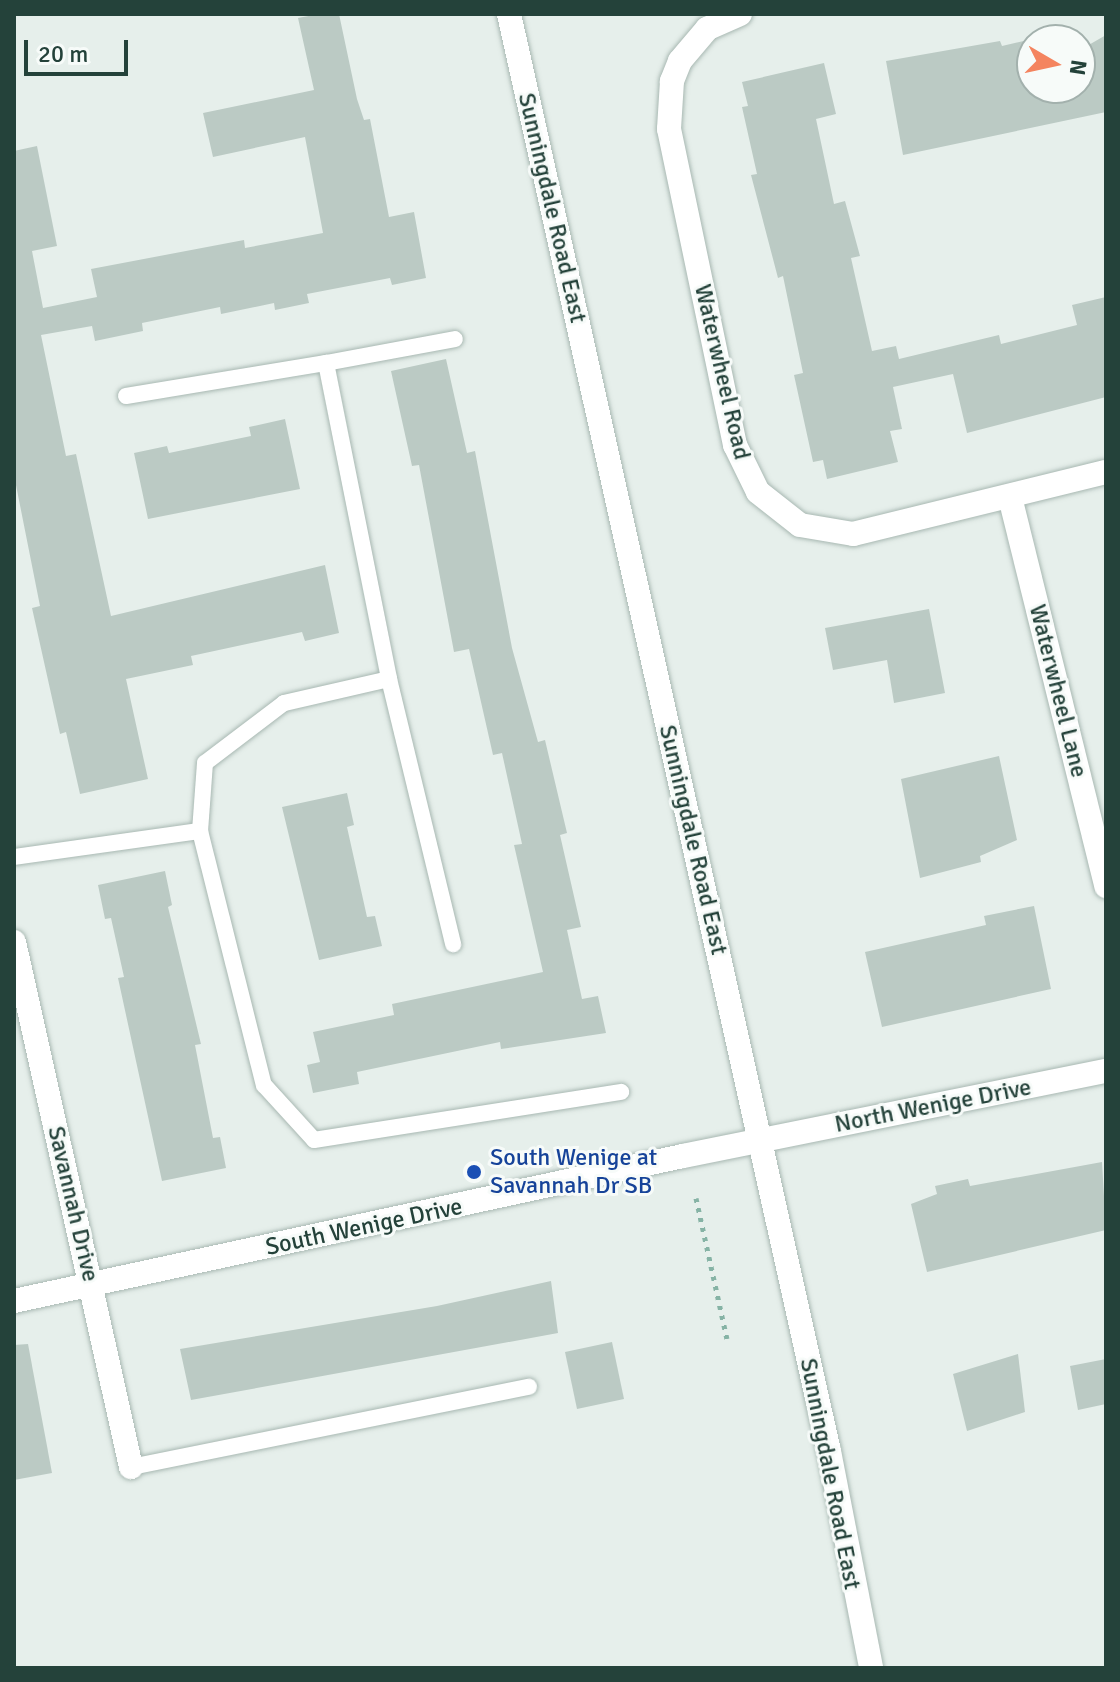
<!DOCTYPE html>
<style>
body{margin:0}
#map{position:relative;width:1120px;height:1682px;overflow:hidden;background:#e6efeb;font-family:Signika,sans-serif}
div>[style]{position:absolute}
[style*='--x']{left:calc(var(--x)*1px);top:calc(var(--y)*1px);width:calc(var(--w)*1px);rotate:calc(var(--a)*1deg)}
.building>*{inset:0;background:#bbcac4}
.path>*{height:5px;margin-top:-2.5px;transform-origin:0;background:repeating-linear-gradient(90deg,#86b3a5 0 4px,transparent 0 10px)}
.roads{filter:drop-shadow(0 0 2px #a8b8b2) drop-shadow(0 0 2px #a8b8b2)}
.service>*{height:16px;margin:-8px;padding:0 8px;transform-origin:8px;border-radius:8px;background:#fff}
.minor>*{height:24px;margin:-12px;padding:0 12px;transform-origin:12px;border-radius:12px;background:#fff}
.tertiary>*{height:24px;margin:-12px;padding:0 12px;transform-origin:12px;border-radius:12px;background:#fff}
.secondary>*{height:24px;margin:-12px;padding:0 12px;transform-origin:12px;border-radius:12px;background:#fff}
.dots>*{width:22px;height:22px;translate:-50% -50%;box-sizing:border-box;border:4px solid #f7fbf9;border-radius:50%}
span{translate:-50% -50%;white-space:nowrap;text-align:center;line-height:1.15;-webkit-text-stroke:6px #f7fbf9;paint-order:stroke}
.street-label{font-size:24px;color:#24423a}
.transit-label{font-size:24px;color:#164399}
.left{translate:0 -50%;text-align:left}
.frame{position:absolute;inset:0;border:16px solid #24423a;pointer-events:none}
.north{position:absolute;left:1016px;top:24px;width:80px;height:80px;box-sizing:border-box;background:#f7fbf9;border:2px solid #a3b1ad;border-radius:50%;rotate:99deg;font-size:22px;font-weight:700;line-height:32px;text-align:center;color:#24423a}
.north::after{content:'';display:block;margin:auto;width:28px;height:36px;background:#f4845f;clip-path:polygon(50% 0,100% 100%,50% 72%,0 100%)}
.scale{position:absolute;left:24px;top:40px;width:104px;height:36px;box-sizing:border-box;border:4px solid #24423a;border-top:0;padding-left:10px;font-size:24px;line-height:28px;white-space:nowrap;color:#24423a;-webkit-text-stroke:6px #f7fbf9;paint-order:stroke}
</style>
<div id="map">
<div class="building">
<i style="clip-path:polygon(319px 14px,339px 14px,357px 99px,364px 120px,370px 119px,389px 217px,414px 212px,426px 278px,392px 285px,390px 278px,307px 294px,309px 303px,275px 310px,274px 303px,221px 314px,220px 307px,142px 323px,143px 331px,95px 341px,92px 326px,41px 335px,66px 456px,76px 454px,111px 616px,325px 565px,339px 633px,305px 641px,302px 632px,191px 656px,193px 665px,126px 679px,148px 779px,80px 794px,66px 732px,60px 734px,32px 608px,40px 606px,14px 475px,14px 151px,37px 146px,57px 246px,32px 251px,43px 308px,97px 297px,91px 269px,244px 240px,245px 248px,323px 233px,305px 137px,213px 157px,203px 113px,314px 90px,298px 18px)"></i>
<i style="clip-path:polygon(1063px 32px,1065px 40px,1032px 40px,1032px 88px,1080px 88px,1080px 50px,1106px 35px,1106px 112px,903px 155px,886px 61px,1000px 41px,1002px 46px)"></i>
<i style="clip-path:polygon(824px 63px,836px 114px,816px 119px,834px 204px,845px 201px,860px 256px,851px 258px,872px 351px,896px 346px,899px 359px,999px 335px,1001px 344px,1077px 325px,1072px 305px,1106px 297px,1106px 397px,967px 433px,953px 374px,893px 387px,902px 429px,890px 431px,898px 462px,827px 479px,823px 460px,813px 462px,794px 375px,803px 373px,783px 276px,778px 278px,751px 175px,757px 174px,742px 107px,748px 106px,742px 82px)"></i>
<i style="clip-path:polygon(446px 359px,467px 453px,475px 451px,512px 648px,538px 742px,545px 740px,567px 833px,560px 835px,581px 927px,567px 930px,582px 999px,598px 996px,606px 1033px,501px 1049px,500px 1042px,357px 1072px,359px 1084px,313px 1093px,307px 1065px,320px 1062px,313px 1032px,394px 1015px,392px 1004px,543px 972px,514px 845px,522px 844px,502px 753px,493px 755px,469px 649px,454px 652px,419px 465px,412px 466px,391px 371px)"></i>
<i style="clip-path:polygon(285px 419px,300px 489px,148px 519px,134px 453px,167px 446px,169px 453px,251px 436px,249px 427px)"></i>
<i style="clip-path:polygon(929px 609px,945px 693px,894px 703px,887px 660px,833px 670px,825px 628px)"></i>
<i style="clip-path:polygon(999px 756px,1017px 840px,980px 856px,981px 862px,920px 878px,901px 779px)"></i>
<i style="clip-path:polygon(347px 793px,354px 825px,347px 827px,367px 917px,375px 916px,382px 946px,319px 960px,282px 807px)"></i>
<i style="clip-path:polygon(165px 871px,172px 905px,168px 907px,201px 1044px,195px 1045px,213px 1138px,220px 1137px,226px 1168px,162px 1181px,118px 978px,124px 977px,111px 918px,105px 919px,98px 885px)"></i>
<i style="clip-path:polygon(1034px 906px,1051px 989px,882px 1027px,865px 952px,986px 925px,984px 916px)"></i>
<i style="clip-path:polygon(1102px 1162px,1106px 1230px,927px 1272px,911px 1204px,937px 1194px,935px 1186px,968px 1179px,970px 1186px)"></i>
<i style="clip-path:polygon(551px 1281px,558px 1333px,191px 1400px,180px 1349px,437px 1306px)"></i>
<i style="clip-path:polygon(612px 1342px,624px 1399px,577px 1409px,565px 1352px)"></i>
<i style="clip-path:polygon(28px 1344px,52px 1473px,14px 1480px,14px 1345px)"></i>
<i style="clip-path:polygon(1018px 1354px,1025px 1412px,967px 1431px,953px 1374px)"></i>
<i style="clip-path:polygon(1106px 1359px,1106px 1404px,1078px 1410px,1070px 1366px)"></i>
</div>
<div class="path">
<i style="--x:696;--y:1198;--w:144;--a:77.6"></i>
</div>
<div class="roads">
<div class="service">
<i style="--x:326;--y:363;--w:131;--a:-10.5"></i>
<i style="--x:126;--y:396;--w:203;--a:-9.4"></i>
<i style="--x:326;--y:363;--w:322;--a:78.7"></i>
<i style="--x:389;--y:679;--w:108;--a:167.1"></i>
<i style="--x:284;--y:703;--w:99;--a:142.8"></i>
<i style="--x:205;--y:763;--w:68;--a:94.2"></i>
<i style="--x:389;--y:679;--w:273;--a:76.4"></i>
<i style="--x:14;--y:857;--w:188;--a:-8"></i>
<i style="--x:200;--y:831;--w:262;--a:75.9"></i>
<i style="--x:264;--y:1085;--w:74;--a:47.7"></i>
<i style="--x:314;--y:1140;--w:311;--a:-8.9"></i>
<i style="--x:131;--y:1467;--w:406;--a:-11.4"></i>
</div>
<div class="minor">
<i style="--x:740;--y:14;--w:36;--a:156"></i>
<i style="--x:707;--y:29;--w:42;--a:130.2"></i>
<i style="--x:680;--y:61;--w:22;--a:112"></i>
<i style="--x:672;--y:81;--w:48;--a:93.6"></i>
<i style="--x:669;--y:129;--w:323;--a:78.2"></i>
<i style="--x:735;--y:445;--w:52;--a:63.9"></i>
<i style="--x:758;--y:492;--w:53;--a:38.2"></i>
<i style="--x:800;--y:525;--w:54;--a:9.6"></i>
<i style="--x:853;--y:534;--w:260;--a:-13.8"></i>
<i style="--x:1010;--y:497;--w:401;--a:76.1"></i>
<i style="--x:14;--y:942;--w:538;--a:77.44"></i>
</div>
<div class="tertiary">
<i style="--x:14;--y:1301;--w:685;--a:-12.23"></i>
<i style="--x:683;--y:1156;--w:431;--a:-11.4"></i>
</div>
<div class="secondary">
<i style="--x:509;--y:14;--w:1472;--a:77.45"></i>
<i style="--x:829;--y:1451;--w:221;--a:79"></i>
</div>
</div>
<div class="dots">
<i style="left:474px;top:1172px;background:#1a4fb4"></i>
</div>
<div class="street-label">
<span style="left:552px;top:208px;rotate:77deg">Sunningdale Road East</span>
<span style="left:722px;top:372px;rotate:77deg">Waterwheel Road</span>
<span style="left:1058px;top:691px;rotate:76deg">Waterwheel Lane</span>
<span style="left:693px;top:840px;rotate:77deg">Sunningdale Road East</span>
<span style="left:933px;top:1106px;rotate:-11deg">North Wenige Drive</span>
<span style="left:73px;top:1204px;rotate:77deg">Savannah Drive</span>
<span style="left:364px;top:1227px;rotate:-12deg">South Wenige Drive</span>
<span style="left:830px;top:1474px;rotate:79deg">Sunningdale Road East</span>
</div>
<div class="transit-label">
<span class="left" style="left:490px;top:1172px">South Wenige at<br>Savannah Dr SB</span>
</div>
<div class="frame"></div>
<div class="north">N</div>
<div class="scale">20 m</div>
</div>
